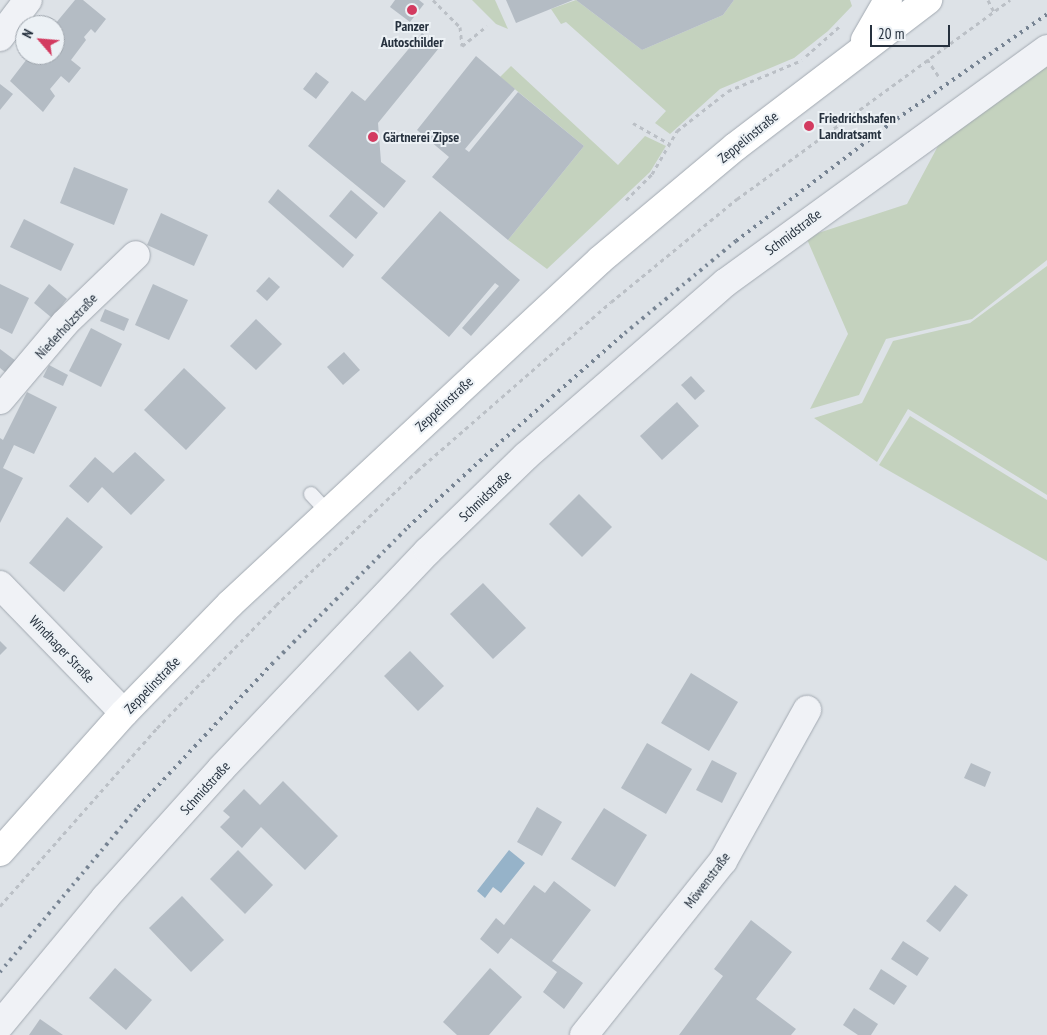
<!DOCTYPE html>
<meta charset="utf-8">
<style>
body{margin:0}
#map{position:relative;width:1047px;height:1035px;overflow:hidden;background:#dde2e7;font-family:"PT Sans Narrow",sans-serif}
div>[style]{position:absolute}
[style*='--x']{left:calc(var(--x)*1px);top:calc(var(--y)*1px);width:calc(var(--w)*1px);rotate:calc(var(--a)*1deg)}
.green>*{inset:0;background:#c4d2be}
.water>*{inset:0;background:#96b3c9}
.building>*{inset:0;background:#b4bcc4}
.path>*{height:3px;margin-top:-1.5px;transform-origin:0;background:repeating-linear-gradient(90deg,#bbc0c6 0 4px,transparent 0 8px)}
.roads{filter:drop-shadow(0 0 1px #a2a9b1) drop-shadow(0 0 1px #a2a9b1)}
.service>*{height:14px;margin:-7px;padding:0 7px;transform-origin:7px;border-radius:7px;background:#f0f2f6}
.minor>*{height:28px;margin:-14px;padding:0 14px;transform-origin:14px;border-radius:14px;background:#f0f2f6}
.secondary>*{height:28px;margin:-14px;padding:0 14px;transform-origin:14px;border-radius:14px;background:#fff}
.rail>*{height:4px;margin-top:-2px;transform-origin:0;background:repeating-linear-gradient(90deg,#768392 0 2.5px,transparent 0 7.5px)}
.dots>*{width:14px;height:14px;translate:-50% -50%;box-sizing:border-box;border:2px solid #ecf1f5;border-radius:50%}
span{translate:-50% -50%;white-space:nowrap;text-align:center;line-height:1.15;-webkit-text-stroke:4px #ecf1f5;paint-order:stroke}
.poi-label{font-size:14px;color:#26313e;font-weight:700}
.left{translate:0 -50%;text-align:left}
.street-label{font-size:14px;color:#26313e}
.north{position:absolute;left:15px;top:15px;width:50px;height:50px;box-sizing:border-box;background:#ecf1f5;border:1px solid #9da4ac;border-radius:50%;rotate:297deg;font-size:14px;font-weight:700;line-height:20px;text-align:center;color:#26313e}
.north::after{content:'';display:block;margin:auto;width:18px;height:22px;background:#d33b60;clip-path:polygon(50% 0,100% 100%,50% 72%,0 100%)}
.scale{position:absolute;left:870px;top:25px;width:80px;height:22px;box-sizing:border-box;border:2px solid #26313e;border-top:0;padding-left:6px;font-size:15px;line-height:18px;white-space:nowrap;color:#26313e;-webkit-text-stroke:4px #ecf1f5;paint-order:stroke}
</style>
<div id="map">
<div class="green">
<i style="clip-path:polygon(472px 0,495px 0,508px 29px,496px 24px)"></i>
<i style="clip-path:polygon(576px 0,642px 50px,723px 15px,734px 0,850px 0,852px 6px,828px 31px,794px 58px,720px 89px,670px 134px,655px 123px,666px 111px,566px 22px,561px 24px,551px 9px)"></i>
<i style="clip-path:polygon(1047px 62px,1047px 260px,972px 319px,886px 339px,859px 395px,810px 409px,848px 334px,806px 237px,907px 204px,946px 131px)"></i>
<i style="clip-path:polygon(511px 66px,618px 165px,645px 136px,666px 146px,650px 172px,547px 269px,508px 240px,584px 146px,500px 77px)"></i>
<i style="clip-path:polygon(1047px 266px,1047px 495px,908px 409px,877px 462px,814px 418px,862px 403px,893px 341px,970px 323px)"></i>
<i style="clip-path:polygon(910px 416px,1047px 500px,1047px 561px,879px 465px)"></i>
</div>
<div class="water">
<i style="clip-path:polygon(509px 850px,525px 863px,501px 893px,493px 887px,485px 898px,477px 891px)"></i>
</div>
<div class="building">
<i style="clip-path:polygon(75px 0,83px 0,106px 19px,95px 33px,91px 29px,84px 37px,86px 40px,71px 60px,81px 68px,69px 83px,61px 76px,50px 89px,55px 96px,43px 112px,10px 81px,30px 55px,55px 55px,55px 24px)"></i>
<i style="clip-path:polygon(395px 0,419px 0,424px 4px,410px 22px,390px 7px)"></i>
<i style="clip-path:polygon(506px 0,573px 0,516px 23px)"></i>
<i style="clip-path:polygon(576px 0,734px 0,723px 15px,642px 50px)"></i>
<i style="clip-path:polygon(422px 33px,439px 48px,378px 123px,381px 162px,406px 181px,384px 208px,308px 146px,352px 91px,365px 101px)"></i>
<i style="clip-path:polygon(476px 56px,515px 89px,465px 149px,469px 152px,518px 92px,584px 146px,508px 240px,432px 177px,449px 157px,417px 130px)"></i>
<i style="clip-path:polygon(316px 72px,329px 82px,316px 99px,303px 89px)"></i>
<i style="clip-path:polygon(0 84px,13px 94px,0 110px)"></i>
<i style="clip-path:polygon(74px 167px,128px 189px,114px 225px,60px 203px)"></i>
<i style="clip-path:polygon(278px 189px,354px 255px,343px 268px,268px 202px)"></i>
<i style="clip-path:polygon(351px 190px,378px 213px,356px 239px,329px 216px)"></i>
<i style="clip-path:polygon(440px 211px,520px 280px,471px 336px,462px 328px,499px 286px,495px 283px,449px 337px,381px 278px)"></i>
<i style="clip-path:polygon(161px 213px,208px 235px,194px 266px,147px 245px)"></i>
<i style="clip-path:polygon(24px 219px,74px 244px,61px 271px,10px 247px)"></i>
<i style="clip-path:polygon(269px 277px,280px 287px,267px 301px,256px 291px)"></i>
<i style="clip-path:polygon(0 284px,29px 298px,12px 334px,0 328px)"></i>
<i style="clip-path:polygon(49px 284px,67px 299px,52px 318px,34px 303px)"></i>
<i style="clip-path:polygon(153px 284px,188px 300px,169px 340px,135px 325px)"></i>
<i style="clip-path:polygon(105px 309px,129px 319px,124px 331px,100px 321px)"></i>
<i style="clip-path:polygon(256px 319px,282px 344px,256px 370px,230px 346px)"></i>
<i style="clip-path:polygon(91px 328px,122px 344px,101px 387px,69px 371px)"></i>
<i style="clip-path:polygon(0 349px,16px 361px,6px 373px,0 368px)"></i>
<i style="clip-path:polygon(344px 352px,360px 370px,343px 385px,327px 367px)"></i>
<i style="clip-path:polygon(49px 365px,68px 375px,63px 386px,43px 377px)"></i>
<i style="clip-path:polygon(184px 368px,226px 408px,186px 450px,144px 410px)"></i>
<i style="clip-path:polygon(691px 376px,705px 391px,695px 400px,681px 385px)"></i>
<i style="clip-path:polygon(27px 392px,57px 407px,34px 454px,14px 445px,3px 468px,23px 478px,0 523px,0 438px,3px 440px)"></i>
<i style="clip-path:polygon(677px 402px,699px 426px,662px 460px,640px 436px)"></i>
<i style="clip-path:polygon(135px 452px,165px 480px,131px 515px,102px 487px,88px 503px,69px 486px,95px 457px,113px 473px)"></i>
<i style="clip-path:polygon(579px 494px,612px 527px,582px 557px,549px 524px)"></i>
<i style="clip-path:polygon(67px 517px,103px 547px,64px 592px,29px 563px)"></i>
<i style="clip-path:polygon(483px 583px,526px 628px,493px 659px,450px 614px)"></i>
<i style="clip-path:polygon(0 641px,7px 648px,0 655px)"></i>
<i style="clip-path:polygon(410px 651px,444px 686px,418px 711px,384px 676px)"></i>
<i style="clip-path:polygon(691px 673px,738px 702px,709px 751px,661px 723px)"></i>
<i style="clip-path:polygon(647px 743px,692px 769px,666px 814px,621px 788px)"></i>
<i style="clip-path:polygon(712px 760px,737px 773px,722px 803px,696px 790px)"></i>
<i style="clip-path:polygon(971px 763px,991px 772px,985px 787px,964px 778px)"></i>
<i style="clip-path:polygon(283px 781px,338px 836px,305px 870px,261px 827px,242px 848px,220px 827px,230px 817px,223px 811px,244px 789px,260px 805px)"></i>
<i style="clip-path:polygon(537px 807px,562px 822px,542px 856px,517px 842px)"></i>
<i style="clip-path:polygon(604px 808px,647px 835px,615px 887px,571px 859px)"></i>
<i style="clip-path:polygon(238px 850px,273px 885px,245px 914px,210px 879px)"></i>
<i style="clip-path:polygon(554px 881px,591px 910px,552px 961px,583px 983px,564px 1009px,543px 992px,557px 972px,511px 938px,498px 954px,480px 939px,496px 918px,504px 925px,534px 885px,545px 893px)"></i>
<i style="clip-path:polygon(955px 885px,968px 895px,940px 932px,926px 921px)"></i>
<i style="clip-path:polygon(182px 896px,224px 940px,191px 972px,149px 928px)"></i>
<i style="clip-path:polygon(751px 920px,792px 952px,756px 999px,796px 1029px,791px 1035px,679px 1035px,723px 976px,714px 969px)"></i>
<i style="clip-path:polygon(903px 941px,929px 958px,917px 976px,891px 959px)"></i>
<i style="clip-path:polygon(115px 968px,152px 1000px,126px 1030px,89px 998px)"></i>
<i style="clip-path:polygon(490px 968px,522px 997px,489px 1035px,457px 1035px,443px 1022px)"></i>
<i style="clip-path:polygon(881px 969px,907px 986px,894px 1005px,869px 989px)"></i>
<i style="clip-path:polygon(854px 1008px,878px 1024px,871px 1035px,858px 1035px,843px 1025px)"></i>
<i style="clip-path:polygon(40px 1019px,63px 1035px,29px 1035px)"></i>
</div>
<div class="path">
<i style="--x:433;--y:0;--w:38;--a:45"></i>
<i style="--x:460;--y:27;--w:19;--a:84"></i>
<i style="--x:462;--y:46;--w:32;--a:-39"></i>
<i style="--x:988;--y:0;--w:13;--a:63"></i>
<i style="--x:806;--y:56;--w:47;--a:-41.5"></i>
<i style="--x:927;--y:59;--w:23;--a:56"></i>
<i style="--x:633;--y:123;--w:43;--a:29.6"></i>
<i style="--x:626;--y:200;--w:37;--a:-45"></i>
<i style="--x:652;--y:174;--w:50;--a:-59.8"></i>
<i style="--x:677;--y:131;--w:65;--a:-38.1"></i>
<i style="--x:728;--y:91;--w:80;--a:-22.7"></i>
<i style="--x:0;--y:906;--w:237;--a:-48.6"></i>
<i style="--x:157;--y:728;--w:171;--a:-45.9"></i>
<i style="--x:276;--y:605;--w:195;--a:-43.5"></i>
<i style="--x:417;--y:471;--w:257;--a:-41.1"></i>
<i style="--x:611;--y:302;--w:163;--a:-39.3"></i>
<i style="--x:737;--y:199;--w:338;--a:-36.1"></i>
</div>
<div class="roads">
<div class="service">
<i style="--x:311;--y:494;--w:25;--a:47"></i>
</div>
<div class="minor">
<i style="--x:0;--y:37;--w:46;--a:-52.9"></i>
<i style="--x:0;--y:400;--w:101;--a:-49.8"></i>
<i style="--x:65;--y:323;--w:98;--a:-43.8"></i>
<i style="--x:0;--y:585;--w:178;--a:45.9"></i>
<i style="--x:0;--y:1025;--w:165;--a:-50.4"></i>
<i style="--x:105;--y:898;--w:173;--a:-48"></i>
<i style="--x:221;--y:769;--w:301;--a:-46.5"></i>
<i style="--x:428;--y:551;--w:136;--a:-44.1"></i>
<i style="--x:526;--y:456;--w:264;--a:-41"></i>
<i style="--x:725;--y:283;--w:398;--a:-36"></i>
<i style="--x:584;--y:1035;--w:223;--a:-51.4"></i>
<i style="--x:723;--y:861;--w:173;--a:-60.9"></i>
</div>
<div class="secondary">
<i style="--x:865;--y:40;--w:46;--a:-60.1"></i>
<i style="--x:0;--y:852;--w:186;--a:-48.3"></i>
<i style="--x:124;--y:713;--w:152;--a:-45.8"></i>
<i style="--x:230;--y:604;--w:505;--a:-42.91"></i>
<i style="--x:600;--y:260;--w:176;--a:-39.9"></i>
<i style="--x:735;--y:147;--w:243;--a:-37.3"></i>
</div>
</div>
<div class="rail">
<i style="--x:0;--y:972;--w:215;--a:-50.1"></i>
<i style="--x:138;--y:807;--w:196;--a:-46.9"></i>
<i style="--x:272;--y:664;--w:193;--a:-45.2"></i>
<i style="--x:408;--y:527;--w:120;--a:-42.6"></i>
<i style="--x:496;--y:446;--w:171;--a:-41.2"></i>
<i style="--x:625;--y:333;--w:144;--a:-39.7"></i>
<i style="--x:736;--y:241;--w:195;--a:-37.3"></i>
<i style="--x:891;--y:123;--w:190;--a:-34.9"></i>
</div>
<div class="dots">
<i style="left:412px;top:10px;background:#d33b60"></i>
<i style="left:809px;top:126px;background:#d33b60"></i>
<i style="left:373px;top:137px;background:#d33b60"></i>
</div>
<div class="poi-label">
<span style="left:412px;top:34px">Panzer<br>Autoschilder</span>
<span class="left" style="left:819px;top:126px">Friedrichshafen<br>Landratsamt</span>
<span class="left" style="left:383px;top:137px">Gärtnerei Zipse</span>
</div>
<div class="street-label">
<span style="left:748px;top:137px;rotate:-39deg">Zeppelinstraße</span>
<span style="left:793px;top:232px;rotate:-37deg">Schmidstraße</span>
<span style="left:66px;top:326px;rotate:-47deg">Niederholzstraße</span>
<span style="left:444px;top:404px;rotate:-43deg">Zeppelinstraße</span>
<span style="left:485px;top:496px;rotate:-44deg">Schmidstraße</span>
<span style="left:62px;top:649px;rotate:46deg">Windhager Straße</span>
<span style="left:152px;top:685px;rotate:-46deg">Zeppelinstraße</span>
<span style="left:205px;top:788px;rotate:-48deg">Schmidstraße</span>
<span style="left:707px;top:880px;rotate:-53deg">Möwenstraße</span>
</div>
<div class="north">N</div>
<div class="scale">20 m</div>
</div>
